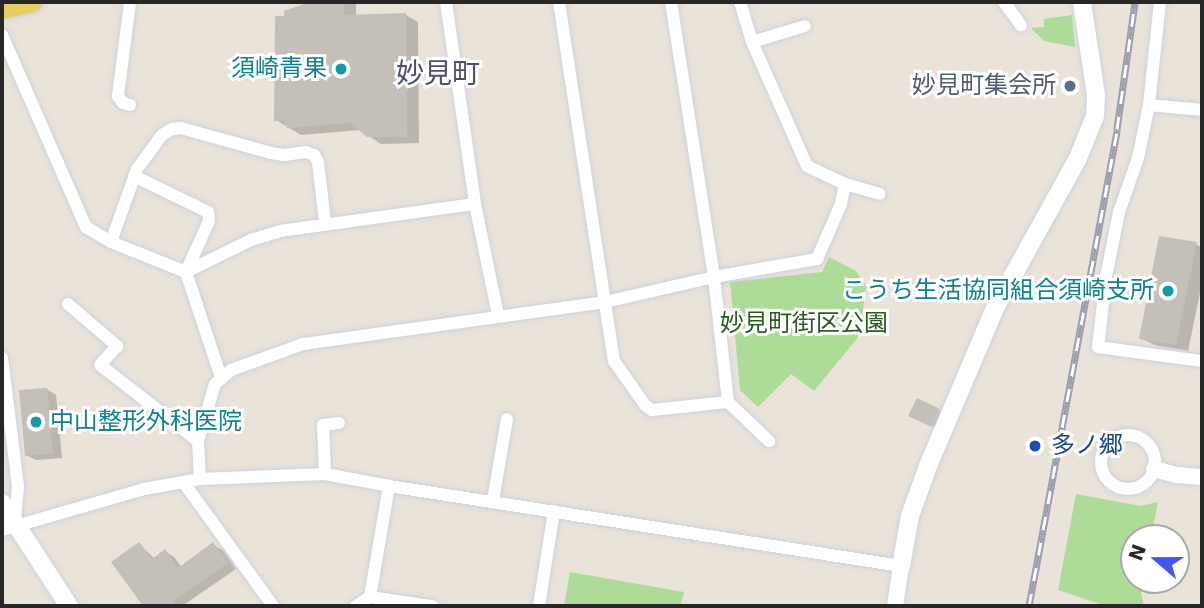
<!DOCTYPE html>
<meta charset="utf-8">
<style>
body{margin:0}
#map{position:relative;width:1204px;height:608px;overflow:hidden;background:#e9e3d9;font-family:"DejaVu Sans","Noto Sans JP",sans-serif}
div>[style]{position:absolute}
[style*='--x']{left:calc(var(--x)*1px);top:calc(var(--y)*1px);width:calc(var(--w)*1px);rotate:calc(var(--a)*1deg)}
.green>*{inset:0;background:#acdc98}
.shadow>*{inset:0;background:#0003}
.building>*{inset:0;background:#c4c0b9}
.roads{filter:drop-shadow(0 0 2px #cfd1df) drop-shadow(0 0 2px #cfd1df)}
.minor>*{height:12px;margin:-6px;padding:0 6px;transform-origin:6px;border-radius:6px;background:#fff}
.minor>.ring{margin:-6px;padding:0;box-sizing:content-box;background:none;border:12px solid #fff;border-radius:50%}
.tertiary>*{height:16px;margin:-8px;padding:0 8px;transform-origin:8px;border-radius:8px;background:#fff}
.secondary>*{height:18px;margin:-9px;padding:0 9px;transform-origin:9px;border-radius:9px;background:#fff}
.primary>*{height:19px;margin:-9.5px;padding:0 9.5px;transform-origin:9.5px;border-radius:9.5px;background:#e6cf61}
.rail>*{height:7px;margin-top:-3.5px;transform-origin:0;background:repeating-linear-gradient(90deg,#fff 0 13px,#9d9eb0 0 26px);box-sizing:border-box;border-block:2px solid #9d9eb0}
.dots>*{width:19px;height:19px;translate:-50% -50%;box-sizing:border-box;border:4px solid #fff;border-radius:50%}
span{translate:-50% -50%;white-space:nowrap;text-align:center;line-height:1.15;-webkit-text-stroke:6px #fff;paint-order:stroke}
.culture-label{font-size:24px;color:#0d838f}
.right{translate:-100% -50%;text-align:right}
.left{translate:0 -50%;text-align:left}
.service-label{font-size:24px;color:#4e5e75}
.park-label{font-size:24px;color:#275d1d}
.transit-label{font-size:24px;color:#164399}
.quarter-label{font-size:28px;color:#4b5074}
.frame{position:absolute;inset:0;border:4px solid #272727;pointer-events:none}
.north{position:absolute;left:1120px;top:524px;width:70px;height:70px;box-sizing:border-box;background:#fff;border:2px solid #a9a9a9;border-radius:50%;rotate:290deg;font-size:19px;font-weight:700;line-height:28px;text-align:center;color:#272727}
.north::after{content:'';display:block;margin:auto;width:24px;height:32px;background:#4258ed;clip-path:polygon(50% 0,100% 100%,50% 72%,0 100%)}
</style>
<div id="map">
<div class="green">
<i style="clip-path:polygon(1072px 15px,1075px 47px,1044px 41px,1031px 28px,1044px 27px,1044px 19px)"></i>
<i style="clip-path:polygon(829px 257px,856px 271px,866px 286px,860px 335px,814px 391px,791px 374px,758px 407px,740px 390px,730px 282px,822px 272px)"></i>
<i style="clip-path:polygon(1076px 494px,1141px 506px,1158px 502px,1151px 538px,1134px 538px,1134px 580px,1143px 580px,1141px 593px,1144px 606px,1106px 606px,1058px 590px)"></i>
<i style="clip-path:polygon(570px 572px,684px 592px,684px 593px,680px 606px,564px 606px)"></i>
</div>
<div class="shadow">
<i style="clip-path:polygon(313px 2px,356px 2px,356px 16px,406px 15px,418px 22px,419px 143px,381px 144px,360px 130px,301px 135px,276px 120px,286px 18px)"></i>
<i style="clip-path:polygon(1196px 244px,1202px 248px,1202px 283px,1188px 351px,1154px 345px,1141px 338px)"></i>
<i style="clip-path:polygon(46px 389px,56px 395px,62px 458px,36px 460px,26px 455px)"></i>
<i style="clip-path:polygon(939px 411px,945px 414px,938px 429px,917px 419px)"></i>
<i style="clip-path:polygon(139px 544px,155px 559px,165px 551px,174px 557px,182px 568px,213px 545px,223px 550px,236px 569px,182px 606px,145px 606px,114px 563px)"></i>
</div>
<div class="building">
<i style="clip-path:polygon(310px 2px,344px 2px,344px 15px,406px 13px,407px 137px,367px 137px,350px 123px,287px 128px,284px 121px,274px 121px,275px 16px,284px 16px,284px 11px)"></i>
<i style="clip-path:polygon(1159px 236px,1197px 242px,1176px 345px,1139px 339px)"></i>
<i style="clip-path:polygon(47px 388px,53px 453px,25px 456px,19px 390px)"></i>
<i style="clip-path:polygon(917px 398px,940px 409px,932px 427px,908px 416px)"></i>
<i style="clip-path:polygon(139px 542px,152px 559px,165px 549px,178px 568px,213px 542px,228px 563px,173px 601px,177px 606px,143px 606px,111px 562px)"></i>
</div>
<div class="roads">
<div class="minor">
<i style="--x:446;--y:2;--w:204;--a:81.8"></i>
<i style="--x:475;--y:204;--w:113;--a:78.3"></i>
<i style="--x:559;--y:2;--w:363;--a:81.3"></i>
<i style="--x:614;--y:361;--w:54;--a:54.8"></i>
<i style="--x:645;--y:405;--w:9;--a:36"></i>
<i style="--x:652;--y:410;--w:76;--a:-6"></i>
<i style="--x:728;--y:402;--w:57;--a:43.6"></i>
<i style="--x:671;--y:2;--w:278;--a:81.1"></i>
<i style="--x:714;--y:277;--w:126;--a:83.6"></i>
<i style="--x:1004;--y:2;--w:29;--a:54"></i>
<i style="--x:1160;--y:2;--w:104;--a:96.1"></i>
<i style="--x:1149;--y:105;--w:54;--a:101.7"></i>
<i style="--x:1138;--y:158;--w:57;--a:109.4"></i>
<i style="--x:1119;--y:212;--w:66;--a:101.3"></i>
<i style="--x:1106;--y:277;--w:70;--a:96.5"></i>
<i style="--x:1098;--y:347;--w:105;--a:7.7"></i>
<i style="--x:2;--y:35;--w:210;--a:66.4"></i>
<i style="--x:86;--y:227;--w:29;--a:31"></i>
<i style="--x:111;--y:242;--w:81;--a:21.8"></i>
<i style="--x:186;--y:272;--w:72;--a:-26.2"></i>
<i style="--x:251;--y:240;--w:30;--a:-17"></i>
<i style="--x:280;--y:231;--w:197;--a:-7.9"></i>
<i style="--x:752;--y:42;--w:55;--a:-16.8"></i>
<i style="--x:130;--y:105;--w:7;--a:-164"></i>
<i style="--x:123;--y:103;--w:9;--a:-126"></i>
<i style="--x:118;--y:96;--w:95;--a:-82.7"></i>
<i style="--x:1149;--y:105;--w:53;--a:5.4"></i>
<i style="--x:134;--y:176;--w:82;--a:25.9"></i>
<i style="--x:208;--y:212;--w:9;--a:84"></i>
<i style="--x:209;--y:221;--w:56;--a:114.3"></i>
<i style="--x:186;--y:272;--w:111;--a:71.6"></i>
<i style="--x:845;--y:184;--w:36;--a:16"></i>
<i style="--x:111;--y:242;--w:77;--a:-70.4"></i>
<i style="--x:137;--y:169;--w:42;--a:-53.7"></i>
<i style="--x:162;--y:135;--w:12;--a:-31"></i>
<i style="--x:172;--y:129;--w:9;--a:-6"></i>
<i style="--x:181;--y:128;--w:93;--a:15.5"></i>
<i style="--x:271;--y:153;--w:13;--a:9"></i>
<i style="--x:284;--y:155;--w:22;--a:-8"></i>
<i style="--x:306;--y:152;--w:9;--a:21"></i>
<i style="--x:314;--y:155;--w:8;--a:60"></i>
<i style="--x:318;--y:162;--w:60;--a:83.3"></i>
<i style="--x:68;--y:304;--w:65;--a:40.6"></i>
<i style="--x:117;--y:346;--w:25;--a:132"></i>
<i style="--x:100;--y:365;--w:124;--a:37.8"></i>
<i style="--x:2;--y:358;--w:129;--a:82.9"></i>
<i style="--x:18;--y:486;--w:38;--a:95"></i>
<i class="ring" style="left:1101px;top:435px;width:42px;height:42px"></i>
<i style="--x:325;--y:474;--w:49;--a:-92.3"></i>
<i style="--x:323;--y:425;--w:16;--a:-7"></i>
<i style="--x:200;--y:479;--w:38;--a:-93"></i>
<i style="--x:198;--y:441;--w:59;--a:-73.4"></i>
<i style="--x:215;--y:384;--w:21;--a:-41"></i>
<i style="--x:231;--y:370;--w:77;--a:-19.9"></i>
<i style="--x:303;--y:344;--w:305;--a:-7.9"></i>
<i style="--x:605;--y:302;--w:112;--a:-12.9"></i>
<i style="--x:714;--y:277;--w:105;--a:-9.9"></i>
<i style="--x:817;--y:259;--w:60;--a:-66.4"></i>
<i style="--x:841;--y:204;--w:20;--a:-79"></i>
<i style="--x:845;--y:184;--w:42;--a:-154.7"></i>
<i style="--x:807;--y:166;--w:136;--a:-113.9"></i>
<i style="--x:752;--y:42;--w:42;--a:-106.7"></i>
<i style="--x:184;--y:483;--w:152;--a:54.1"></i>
<i style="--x:493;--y:500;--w:82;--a:-80.2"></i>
<i style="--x:2;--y:530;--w:148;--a:-16.1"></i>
<i style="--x:144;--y:489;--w:57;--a:-10.1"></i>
<i style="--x:200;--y:479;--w:125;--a:-2.3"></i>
<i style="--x:325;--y:474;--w:65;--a:10.6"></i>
<i style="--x:370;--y:597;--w:113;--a:-80.3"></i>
<i style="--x:389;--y:486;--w:518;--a:8.88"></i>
<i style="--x:356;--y:606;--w:17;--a:-33"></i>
<i style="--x:370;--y:597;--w:63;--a:8.3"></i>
<i style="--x:539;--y:606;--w:96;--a:-81"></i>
</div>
<div class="tertiary">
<i style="--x:1154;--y:469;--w:24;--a:15"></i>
<i style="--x:1177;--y:475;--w:25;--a:5"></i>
<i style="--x:895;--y:606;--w:40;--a:-81.5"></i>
</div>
<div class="secondary">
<i style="--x:2;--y:503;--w:123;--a:57"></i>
<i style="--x:901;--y:566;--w:51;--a:-79.8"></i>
<i style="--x:910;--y:516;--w:53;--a:-70.2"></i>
<i style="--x:928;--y:466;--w:172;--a:-67"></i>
<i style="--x:995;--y:308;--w:171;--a:-61"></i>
<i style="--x:1078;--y:158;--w:45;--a:-68"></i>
<i style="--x:1095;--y:116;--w:21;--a:-87"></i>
<i style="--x:1096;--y:95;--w:94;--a:-98.6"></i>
</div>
<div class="primary">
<i style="--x:2;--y:9;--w:31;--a:-13"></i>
</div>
</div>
<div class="rail">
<i style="--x:1029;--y:606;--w:485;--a:-79.5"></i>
<i style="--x:1117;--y:129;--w:128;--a:-81.9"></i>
</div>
<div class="dots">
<i style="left:341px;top:69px;background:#0f9aa8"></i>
<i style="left:1070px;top:86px;background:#5c6f8a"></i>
<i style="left:1168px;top:291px;background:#0f9aa8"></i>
<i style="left:36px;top:422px;background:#0f9aa8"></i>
<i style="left:1035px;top:446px;background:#1a4fb4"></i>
</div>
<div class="culture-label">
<span class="right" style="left:327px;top:69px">須崎青果</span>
<span class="right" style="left:1154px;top:291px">こうち生活協同組合須崎支所</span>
<span class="left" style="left:50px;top:422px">中山整形外科医院</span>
</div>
<div class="service-label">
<span class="right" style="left:1056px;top:86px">妙見町集会所</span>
</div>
<div class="park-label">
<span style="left:804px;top:324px">妙見町街区公園</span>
</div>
<div class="transit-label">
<span class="left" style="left:1051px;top:446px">多ノ郷</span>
</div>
<div class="quarter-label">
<span style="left:438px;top:74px">妙見町</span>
</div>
<div class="frame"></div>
<div class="north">N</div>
</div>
